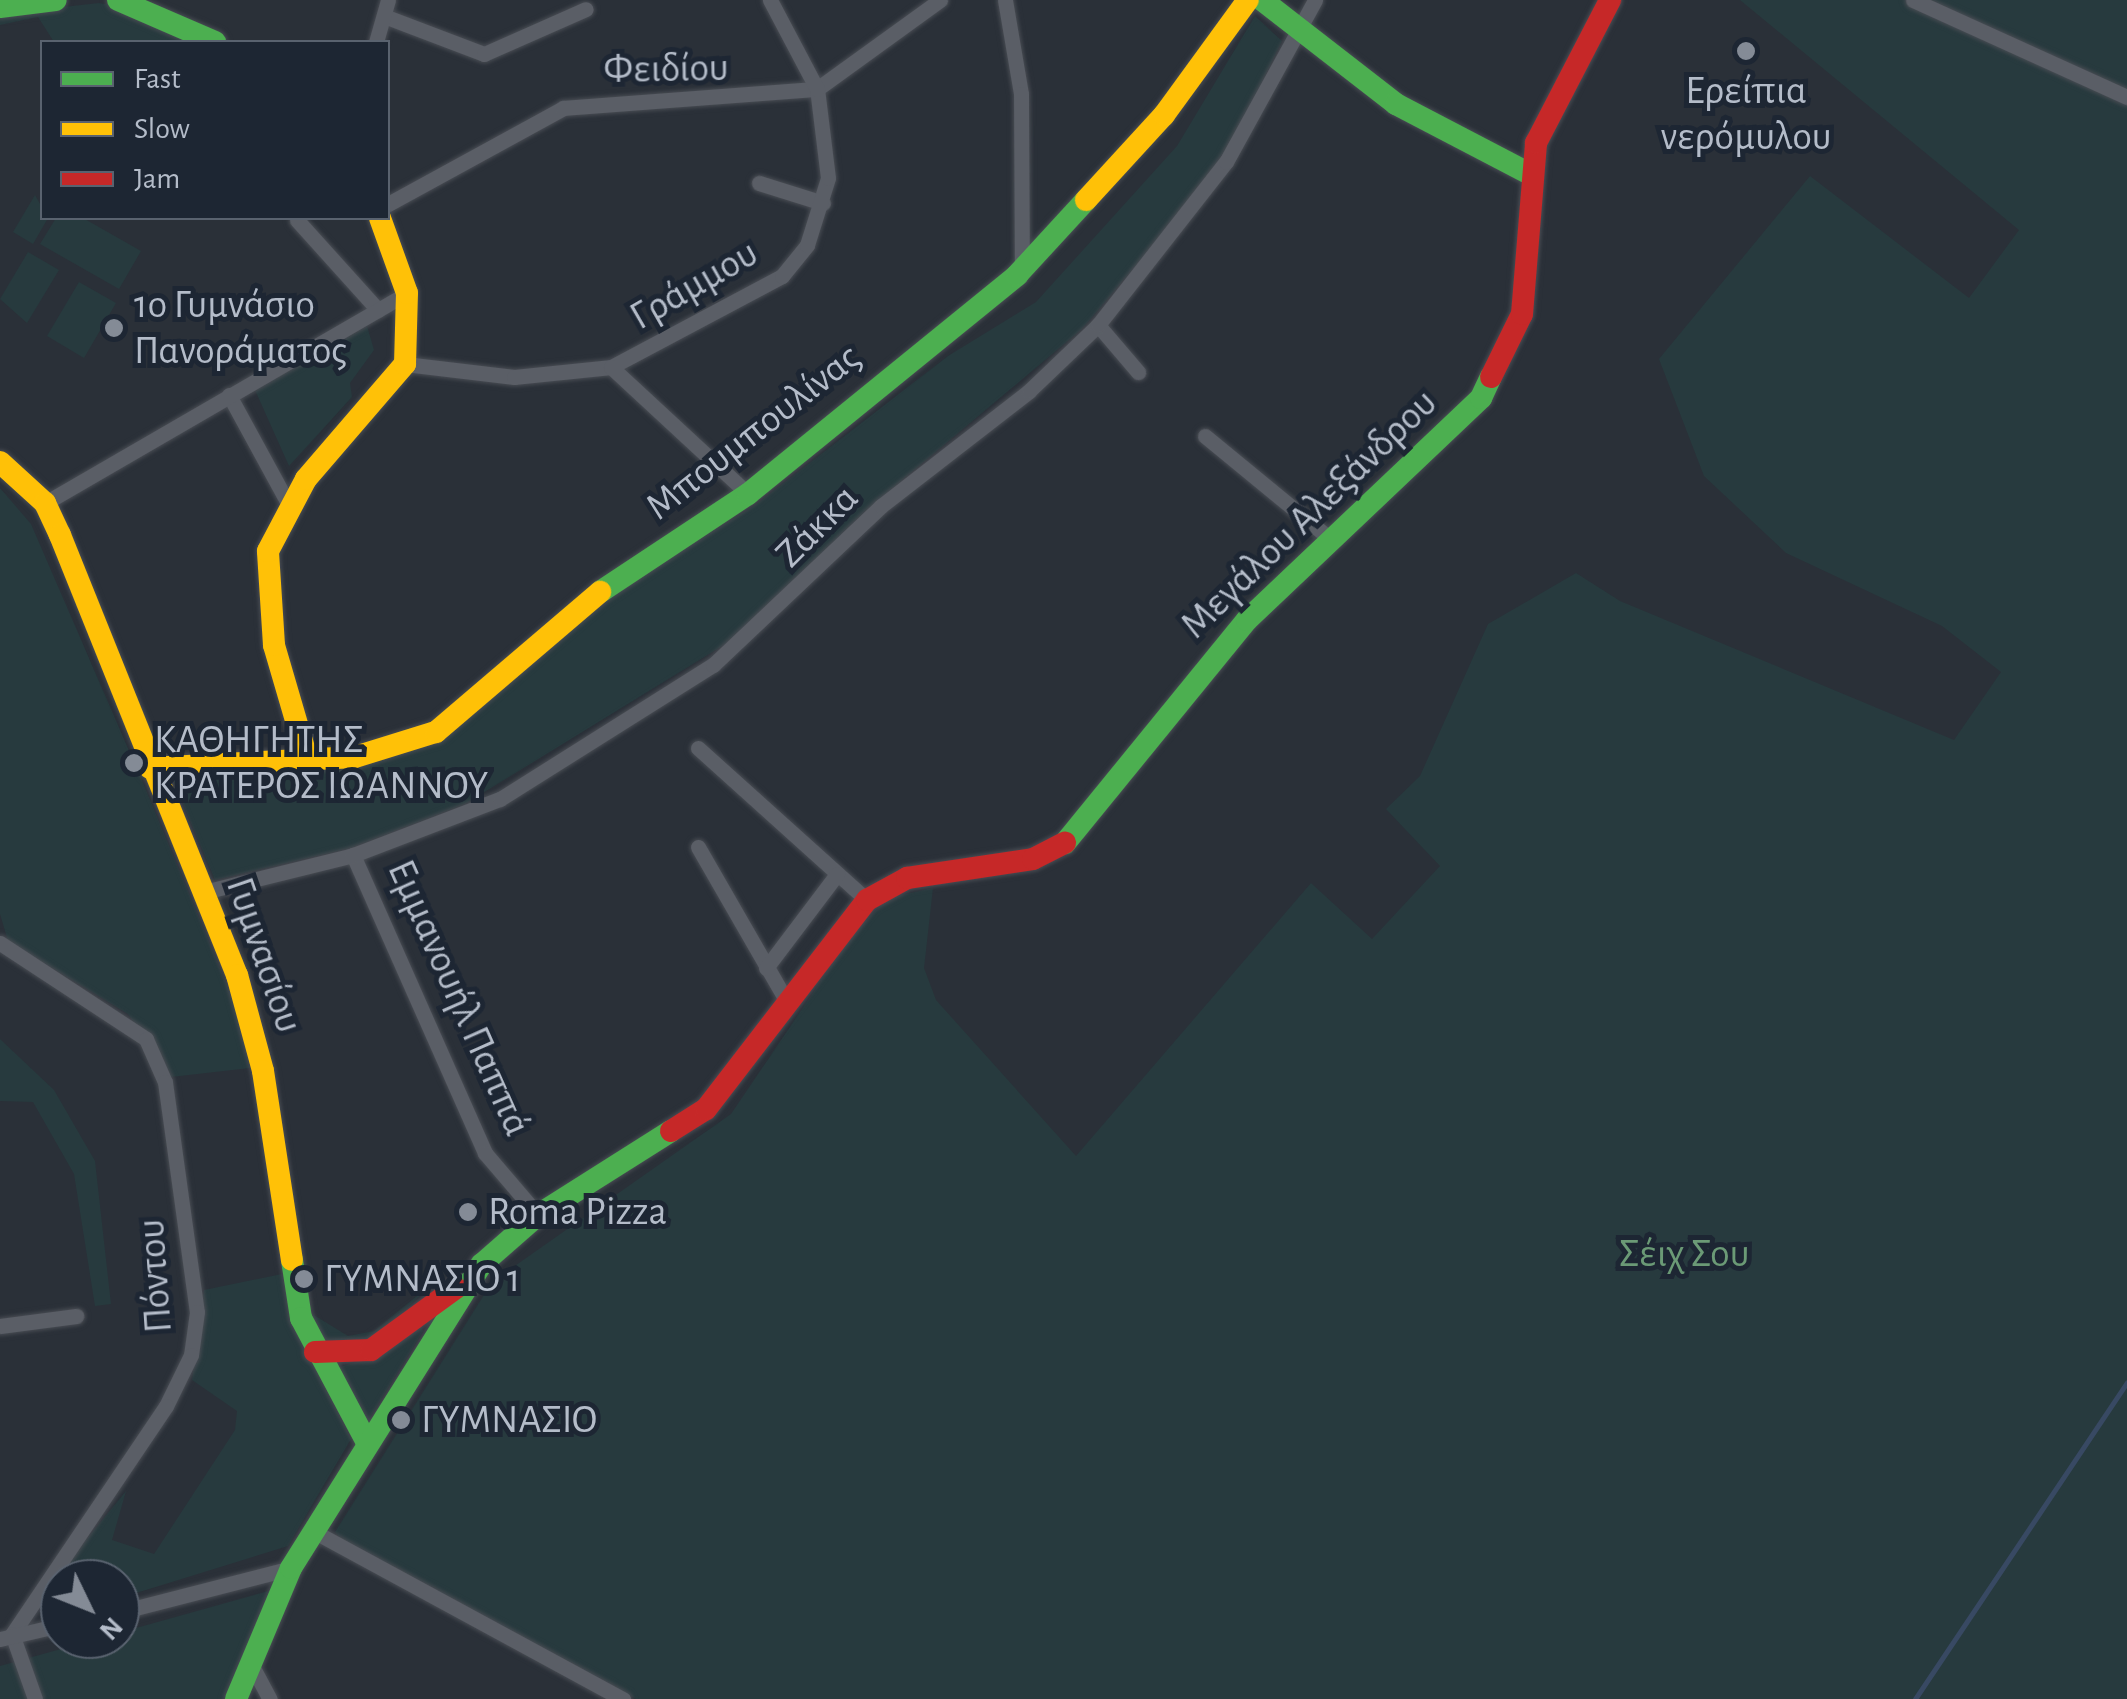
<!DOCTYPE html>
<meta charset="utf-8">
<style>
body{margin:0}
#map{position:relative;width:2127px;height:1699px;overflow:hidden;background:#2a3038;font-family:"Alegreya Sans",sans-serif}
div>[style]{position:absolute}
[style*='--x']{left:calc(var(--x)*1px);top:calc(var(--y)*1px);width:calc(var(--w)*1px);rotate:calc(var(--a)*1deg)}
.green>*{inset:0;background:#273a3e}
.stream>*{height:5px;margin:-2.5px;padding:0 2.5px;transform-origin:2.5px;border-radius:2.5px;background:#384963}
.roads{filter:drop-shadow(0 0 2px #484c53) drop-shadow(0 0 2px #484c53)}
.street>*{height:15px;margin:-7.5px;padding:0 7.5px;transform-origin:7.5px;border-radius:7.5px;background:#5a5e66}
.fast>*{height:22px;margin:-11px;padding:0 11px;transform-origin:11px;border-radius:11px;background:#4caf50}
.slow>*{height:22px;margin:-11px;padding:0 11px;transform-origin:11px;border-radius:11px;background:#ffc107}
.jam>*{height:22px;margin:-11px;padding:0 11px;transform-origin:11px;border-radius:11px;background:#c62828}
.dots>*{width:28px;height:28px;translate:-50% -50%;box-sizing:border-box;border:5px solid #1d2633;border-radius:50%}
span{translate:-50% -50%;white-space:nowrap;text-align:center;line-height:1.15;-webkit-text-stroke:10px #1d2633;paint-order:stroke}
.street-label{font-size:40px;color:#b4bcc9}
.poi-label{font-size:40px;color:#b4bcc9}
.left{translate:0 -50%;text-align:left}
.park-label{font-size:40px;color:#6b9a76}
.legend{position:absolute;left:40px;top:40px;width:350px;height:180px;box-sizing:border-box;background:#1d2633;border:2px solid #59626f;margin:0;padding:12px 18px;list-style:none;font-size:30px;color:#b4bcc9}
.legend li{display:flex;align-items:center;gap:20px;height:50px}
.legend b{width:50px;border:2px solid #59626f}
.north{position:absolute;left:40px;top:1559px;width:100px;height:100px;box-sizing:border-box;background:#1d2633;border:2px solid #59626f;border-radius:50%;rotate:133deg;font-size:28px;font-weight:700;line-height:40px;text-align:center;color:#b4bcc9}
.north::after{content:'';display:block;margin:auto;width:35px;height:45px;background:#848b96;clip-path:polygon(50% 0,100% 100%,50% 72%,0 100%)}
</style>
<div id="map">
<div class="green">
<i style="clip-path:polygon(1740px 0,2127px 0,2127px 1699px,636px 1699px,344px 1543px,335px 1532px,492px 1282px,731px 1114px,852px 935px,888px 898px,933px 888px,924px 968px,936px 1000px,1076px 1156px,1311px 883px,1372px 939px,1440px 866px,1386px 809px,1420px 776px,1488px 624px,1576px 573px,1620px 601px,1954px 740px,2001px 672px,1942px 626px,1786px 553px,1704px 476px,1659px 359px,1810px 176px,1969px 298px,2019px 230px)"></i>
<i style="clip-path:polygon(99px 3px,133px 9px,210px 42px,54px 42px,38px 17px,0 25px,0 14px)"></i>
<i style="clip-path:polygon(1255px 16px,1282px 41px,1223px 163px,1082px 329px,863px 513px,732px 640px,465px 804px,351px 848px,215px 880px,173px 780px,314px 773px,419px 745px,584px 611px,754px 506px,948px 356px,1036px 302px,1177px 146px)"></i>
<i style="clip-path:polygon(35px 195px,48px 218px,33px 244px,13px 232px)"></i>
<i style="clip-path:polygon(56px 218px,83px 218px,141px 251px,119px 289px,40px 244px)"></i>
<i style="clip-path:polygon(28px 252px,59px 270px,27px 323px,0 299px)"></i>
<i style="clip-path:polygon(79px 282px,116px 303px,84px 358px,47px 336px)"></i>
<i style="clip-path:polygon(367px 326px,374px 350px,350px 383px,352px 397px,289px 466px,255px 390px)"></i>
<i style="clip-path:polygon(0 488px,31px 524px,130px 753px,124px 758px,139px 773px,236px 1007px,250px 1068px,171px 1077px,128px 1014px,8px 941px,0 914px)"></i>
<i style="clip-path:polygon(0 1039px,54px 1090px,95px 1161px,111px 1304px,95px 1306px,74px 1174px,33px 1102px,0 1101px)"></i>
<i style="clip-path:polygon(282px 1274px,295px 1328px,351px 1439px,288px 1546px,120px 1598px,120px 1579px,60px 1579px,60px 1606px,46px 1597px,48px 1586px,126px 1491px,112px 1540px,154px 1554px,235px 1430px,237px 1411px,192px 1380px,204px 1290px)"></i>
<i style="clip-path:polygon(440px 1277px,370px 1342px,325px 1341px,309px 1312px,348px 1336px,374px 1331px)"></i>
<i style="clip-path:polygon(422px 1325px,423px 1331px,367px 1422px,336px 1368px,382px 1355px)"></i>
<i style="clip-path:polygon(272px 1590px,226px 1699px,0 1699px,0 1666px)"></i>
</div>
<div class="stream">
<i style="--x:1915;--y:1699;--w:381;--a:-56.2"></i>
</div>
<div class="roads">
<div class="street">
<i style="--x:1005;--y:0;--w:95;--a:80.3"></i>
<i style="--x:1021;--y:94;--w:176;--a:89.7"></i>
<i style="--x:1913;--y:0;--w:235;--a:24.4"></i>
<i style="--x:384;--y:16;--w:107;--a:20.8"></i>
<i style="--x:484;--y:54;--w:111;--a:-23.8"></i>
<i style="--x:376;--y:42;--w:44;--a:-74.1"></i>
<i style="--x:759;--y:183;--w:67;--a:17.4"></i>
<i style="--x:388;--y:204;--w:200;--a:-28.7"></i>
<i style="--x:563;--y:108;--w:255;--a:-4.3"></i>
<i style="--x:817;--y:89;--w:152;--a:-35.9"></i>
<i style="--x:297;--y:220;--w:121;--a:48"></i>
<i style="--x:1098;--y:325;--w:62;--a:49.6"></i>
<i style="--x:405;--y:364;--w:110;--a:6.8"></i>
<i style="--x:514;--y:377;--w:98;--a:-5.9"></i>
<i style="--x:611;--y:367;--w:194;--a:-28"></i>
<i style="--x:782;--y:276;--w:40;--a:-51"></i>
<i style="--x:807;--y:245;--w:70;--a:-72.6"></i>
<i style="--x:828;--y:178;--w:90;--a:-97"></i>
<i style="--x:817;--y:89;--w:101;--a:-117.8"></i>
<i style="--x:611;--y:367;--w:187;--a:42.8"></i>
<i style="--x:229;--y:395;--w:125;--a:61.4"></i>
<i style="--x:1205;--y:436;--w:159;--a:39.4"></i>
<i style="--x:45;--y:503;--w:419;--a:-30.1"></i>
<i style="--x:698;--y:748;--w:227;--a:42"></i>
<i style="--x:698;--y:847;--w:182;--a:60.1"></i>
<i style="--x:353;--y:855;--w:326;--a:66.1"></i>
<i style="--x:485;--y:1153;--w:82;--a:49.5"></i>
<i style="--x:204;--y:892;--w:154;--a:-13.9"></i>
<i style="--x:353;--y:855;--w:157;--a:-20.9"></i>
<i style="--x:500;--y:799;--w:252;--a:-32.2"></i>
<i style="--x:713;--y:665;--w:231;--a:-43.4"></i>
<i style="--x:881;--y:506;--w:187;--a:-37.8"></i>
<i style="--x:1029;--y:391;--w:95;--a:-43.7"></i>
<i style="--x:1098;--y:325;--w:207;--a:-51.9"></i>
<i style="--x:1226;--y:162;--w:185;--a:-61.2"></i>
<i style="--x:0;--y:943;--w:175;--a:33.3"></i>
<i style="--x:146;--y:1039;--w:47;--a:66.2"></i>
<i style="--x:165;--y:1082;--w:232;--a:82.1"></i>
<i style="--x:197;--y:1312;--w:43;--a:97.9"></i>
<i style="--x:191;--y:1355;--w:57;--a:116.1"></i>
<i style="--x:166;--y:1406;--w:275;--a:124"></i>
<i style="--x:12;--y:1634;--w:69;--a:70.5"></i>
<i style="--x:766;--y:968;--w:118;--a:-52.9"></i>
<i style="--x:0;--y:1326;--w:77;--a:-7.5"></i>
<i style="--x:313;--y:1531;--w:353;--a:28.5"></i>
<i style="--x:120;--y:1612;--w:177;--a:-14.4"></i>
<i style="--x:0;--y:1639;--w:62;--a:-13.1"></i>
<i style="--x:251;--y:1664;--w:40;--a:62"></i>
</div>
<div class="fast">
<i style="--x:118;--y:0;--w:106;--a:23.4"></i>
<i style="--x:1262;--y:0;--w:170;--a:37.8"></i>
<i style="--x:1396;--y:104;--w:151;--a:27.6"></i>
<i style="--x:0;--y:7;--w:56;--a:-7.1"></i>
<i style="--x:600;--y:592;--w:178;--a:-33.5"></i>
<i style="--x:748;--y:494;--w:347;--a:-39.1"></i>
<i style="--x:1017;--y:275;--w:102;--a:-47.4"></i>
<i style="--x:1065;--y:843;--w:288;--a:-50.8"></i>
<i style="--x:1247;--y:620;--w:323;--a:-43.5"></i>
<i style="--x:1481;--y:398;--w:23;--a:-65"></i>
<i style="--x:292;--y:1260;--w:59;--a:81.2"></i>
<i style="--x:301;--y:1318;--w:139;--a:62.1"></i>
<i style="--x:236;--y:1699;--w:142;--a:-67.2"></i>
<i style="--x:291;--y:1568;--w:359;--a:-57.9"></i>
<i style="--x:482;--y:1264;--w:74;--a:-41.2"></i>
<i style="--x:538;--y:1215;--w:157;--a:-32.3"></i>
</div>
<div class="slow">
<i style="--x:1086;--y:200;--w:115;--a:-47.5"></i>
<i style="--x:1164;--y:115;--w:142;--a:-53.9"></i>
<i style="--x:0;--y:462;--w:61;--a:42.3"></i>
<i style="--x:45;--y:503;--w:35;--a:65"></i>
<i style="--x:60;--y:535;--w:474;--a:68.1"></i>
<i style="--x:237;--y:975;--w:99;--a:74.8"></i>
<i style="--x:263;--y:1071;--w:191;--a:81.3"></i>
<i style="--x:309;--y:765;--w:125;--a:-106.3"></i>
<i style="--x:274;--y:645;--w:94;--a:-93.7"></i>
<i style="--x:268;--y:551;--w:81;--a:-62.2"></i>
<i style="--x:306;--y:479;--w:152;--a:-49.3"></i>
<i style="--x:405;--y:364;--w:71;--a:-88.4"></i>
<i style="--x:407;--y:293;--w:80;--a:-109.8"></i>
<i style="--x:150;--y:768;--w:205;--a:-3.1"></i>
<i style="--x:355;--y:757;--w:85;--a:-17.2"></i>
<i style="--x:436;--y:732;--w:216;--a:-40.5"></i>
</div>
<div class="jam">
<i style="--x:1491;--y:377;--w:70;--a:-63.8"></i>
<i style="--x:1522;--y:314;--w:172;--a:-85.3"></i>
<i style="--x:1536;--y:143;--w:161;--a:-62.6"></i>
<i style="--x:671;--y:1131;--w:41;--a:-32.2"></i>
<i style="--x:706;--y:1109;--w:264;--a:-52.4"></i>
<i style="--x:867;--y:900;--w:46;--a:-28.8"></i>
<i style="--x:907;--y:878;--w:127;--a:-8.6"></i>
<i style="--x:1033;--y:859;--w:36;--a:-27"></i>
<i style="--x:315;--y:1352;--w:56;--a:-2"></i>
<i style="--x:371;--y:1350;--w:105;--a:-36.1"></i>
</div>
</div>
<div class="dots">
<i style="left:1746px;top:51px;background:#848b96"></i>
<i style="left:114px;top:328px;background:#848b96"></i>
<i style="left:134px;top:763px;background:#848b96"></i>
<i style="left:468px;top:1212px;background:#848b96"></i>
<i style="left:304px;top:1279px;background:#848b96"></i>
<i style="left:401px;top:1420px;background:#848b96"></i>
</div>
<div class="street-label">
<span style="left:666px;top:69px;rotate:-1deg">Φειδίου</span>
<span style="left:694px;top:285px;rotate:-30deg">Γράμμου</span>
<span style="left:753px;top:432px;rotate:-38deg">Μπουμπουλίνας</span>
<span style="left:1309px;top:514px;rotate:-44deg">Μεγάλου Αλεξάνδρου</span>
<span style="left:817px;top:526px;rotate:-45deg">Ζάκκα</span>
<span style="left:264px;top:955px;rotate:71deg">Γυμνασίου</span>
<span style="left:459px;top:998px;rotate:66deg">Εμμανουήλ Παππά</span>
<span style="left:155px;top:1276px;rotate:-94deg">Πόντου</span>
</div>
<div class="poi-label">
<span style="left:1746px;top:114px">Ερείπια<br>νερόμυλου</span>
<span class="left" style="left:134px;top:328px">1ο Γυμνάσιο<br>Πανοράματος</span>
<span class="left" style="left:154px;top:763px">ΚΑΘΗΓΗΤΗΣ<br>ΚΡΑΤΕΡΟΣ ΙΩΑΝΝΟΥ</span>
<span class="left" style="left:488px;top:1212px">Roma Pizza</span>
<span class="left" style="left:324px;top:1279px">ΓΥΜΝΑΣΙΟ 1</span>
<span class="left" style="left:421px;top:1420px">ΓΥΜΝΑΣΙΟ</span>
</div>
<div class="park-label">
<span style="left:1684px;top:1254px">Σέιχ Σου</span>
</div>
<ul class="legend">
<li><b style="height:12px;background:#4caf50"></b>Fast</li>
<li><b style="height:12px;background:#ffc107"></b>Slow</li>
<li><b style="height:12px;background:#c62828"></b>Jam</li>
</ul>
<div class="north">N</div>
</div>
